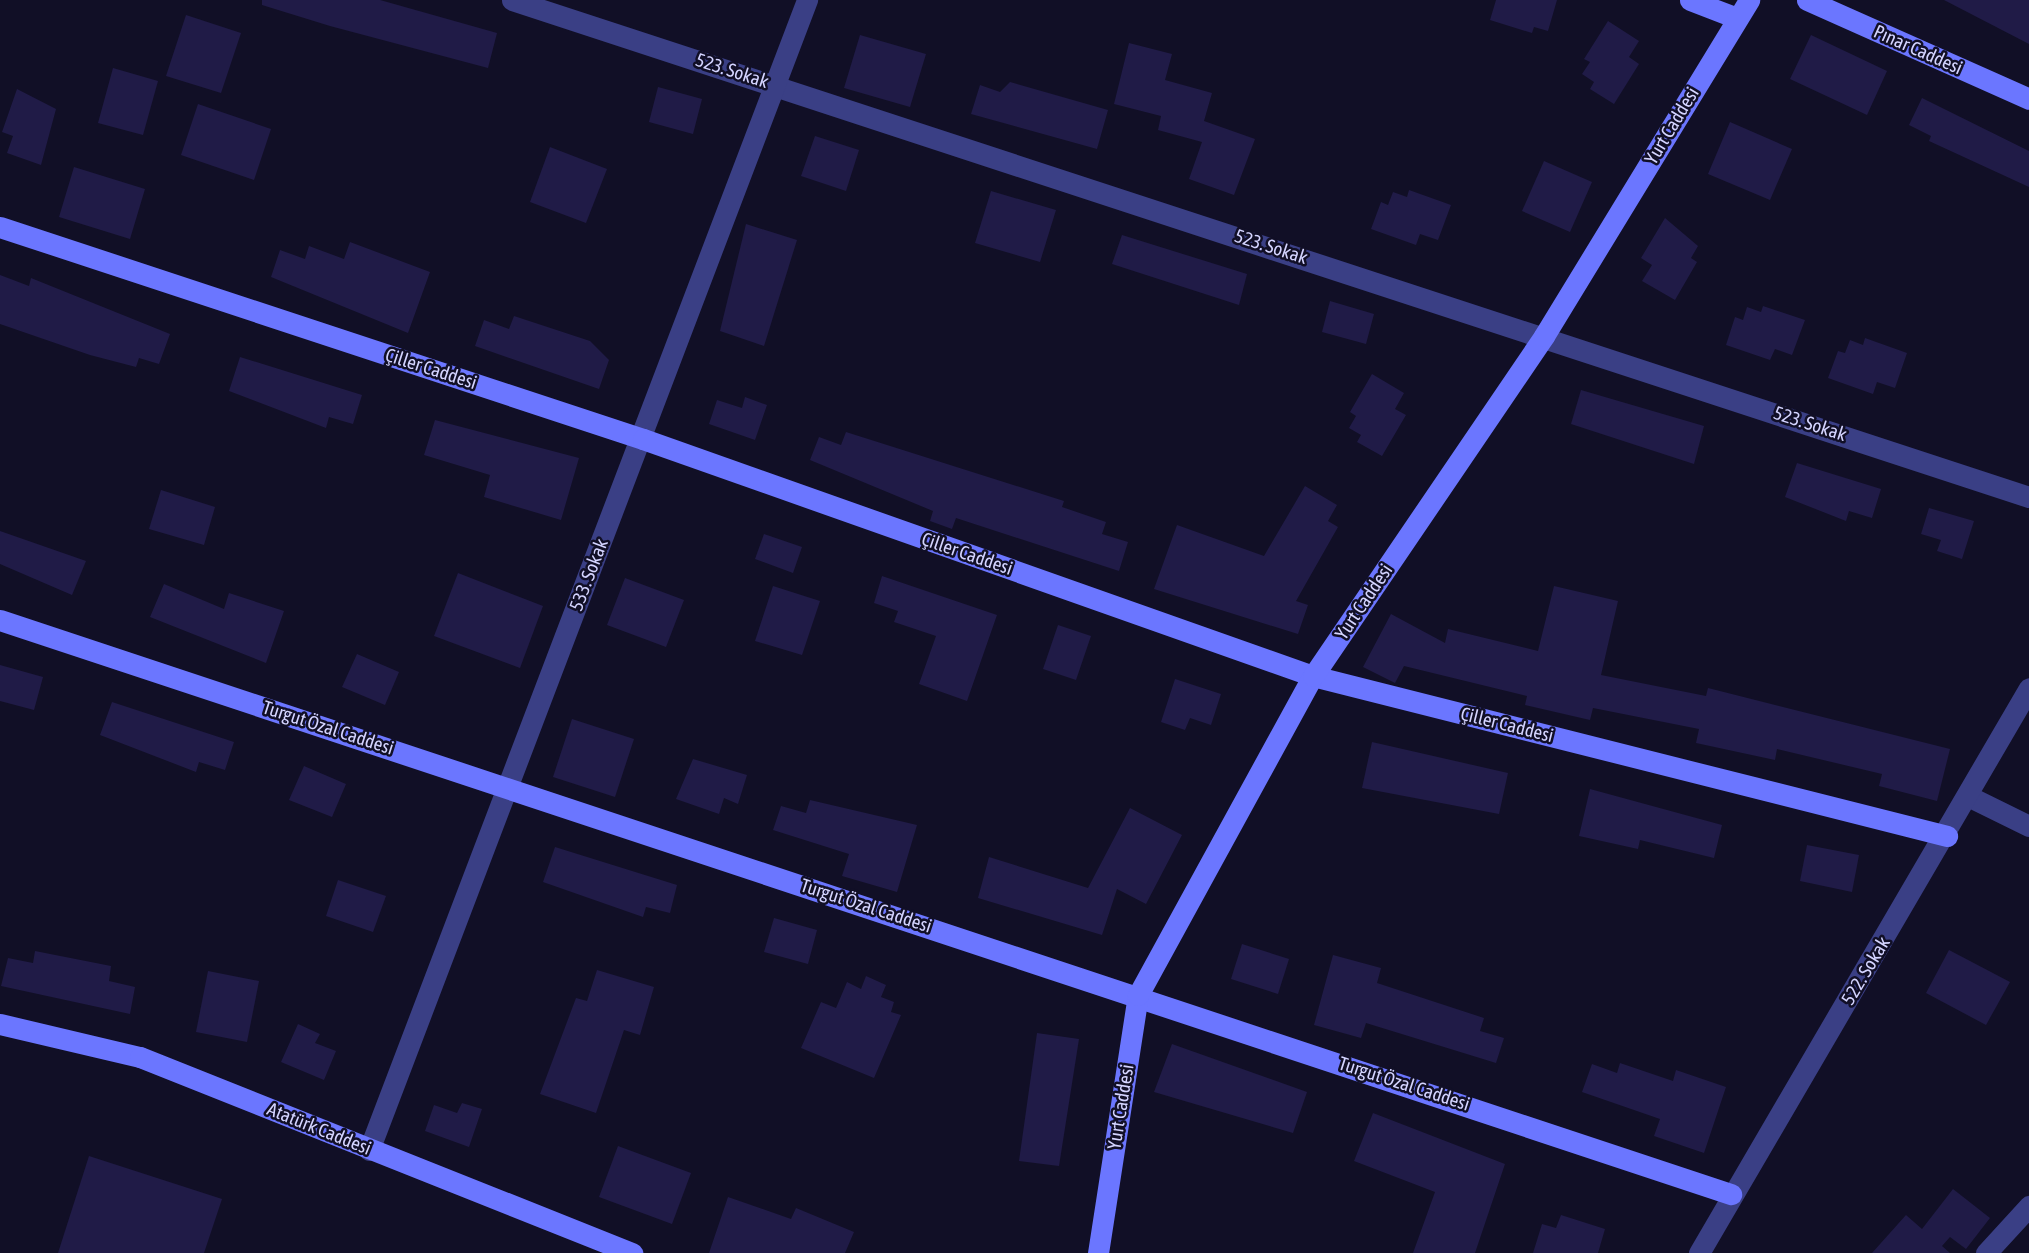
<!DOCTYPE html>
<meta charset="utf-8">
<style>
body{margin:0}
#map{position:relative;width:2029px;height:1253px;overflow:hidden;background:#110f26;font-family:"Asap Condensed",sans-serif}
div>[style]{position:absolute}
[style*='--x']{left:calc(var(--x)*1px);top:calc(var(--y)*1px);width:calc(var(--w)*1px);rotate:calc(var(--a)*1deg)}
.building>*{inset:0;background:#201b47}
.street>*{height:21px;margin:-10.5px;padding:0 10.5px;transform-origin:10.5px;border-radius:10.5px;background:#3a3f85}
.secondary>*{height:21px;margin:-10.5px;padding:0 10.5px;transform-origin:10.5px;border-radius:10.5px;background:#6b76ff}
span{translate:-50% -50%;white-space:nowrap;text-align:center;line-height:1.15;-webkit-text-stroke:5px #110f26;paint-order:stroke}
.street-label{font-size:19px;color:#d4d4ff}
</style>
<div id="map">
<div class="building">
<i style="clip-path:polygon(262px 0,380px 0,497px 33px,488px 68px,330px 26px,262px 5px)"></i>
<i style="clip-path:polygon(1496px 0,1557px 0,1548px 31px,1534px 27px,1532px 33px,1490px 20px)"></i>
<i style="clip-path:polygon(1944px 0,2029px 0,2029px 44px)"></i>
<i style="clip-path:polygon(186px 15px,241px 33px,221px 93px,166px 76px)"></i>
<i style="clip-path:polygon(1608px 21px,1639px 41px,1629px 57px,1639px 64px,1614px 104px,1590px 89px,1594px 82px,1582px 74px,1590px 62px,1584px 59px)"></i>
<i style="clip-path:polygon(860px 35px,926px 54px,910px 107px,844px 88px)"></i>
<i style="clip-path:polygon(1811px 35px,1887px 71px,1867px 115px,1790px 79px)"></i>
<i style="clip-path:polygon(1129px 43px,1172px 54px,1165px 80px,1212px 93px,1204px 121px,1255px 139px,1234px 195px,1189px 179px,1202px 142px,1158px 130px,1161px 116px,1114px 104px)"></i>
<i style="clip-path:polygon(113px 68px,158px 81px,143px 135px,98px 123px)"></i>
<i style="clip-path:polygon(1010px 82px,1108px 110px,1097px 149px,971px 114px,980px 85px,1000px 92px)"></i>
<i style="clip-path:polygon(658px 87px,702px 99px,693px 134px,649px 122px)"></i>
<i style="clip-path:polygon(17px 89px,56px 109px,41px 165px,7px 153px,13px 136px,2px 132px)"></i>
<i style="clip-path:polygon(1922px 98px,2029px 151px,2029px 187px,1929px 141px,1931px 136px,1909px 125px)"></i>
<i style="clip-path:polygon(198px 104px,271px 129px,254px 180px,181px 155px)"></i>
<i style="clip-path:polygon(1730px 122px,1792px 149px,1770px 200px,1708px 174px)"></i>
<i style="clip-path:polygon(815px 136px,859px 150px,846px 191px,801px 176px)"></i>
<i style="clip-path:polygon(550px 147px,607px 169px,586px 223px,530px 202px)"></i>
<i style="clip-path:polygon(1544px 161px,1592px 182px,1570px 232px,1522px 211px)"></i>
<i style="clip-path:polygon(74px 167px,145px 189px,130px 239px,59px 217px)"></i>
<i style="clip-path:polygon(1409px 190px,1451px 205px,1438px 240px,1420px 234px,1416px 245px,1371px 229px,1381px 202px,1388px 205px,1393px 192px,1407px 197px)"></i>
<i style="clip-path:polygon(991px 191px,1056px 210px,1040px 262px,975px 243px)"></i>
<i style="clip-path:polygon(1665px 218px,1698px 246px,1691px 258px,1697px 262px,1675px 300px,1642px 281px,1652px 265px,1641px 258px)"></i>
<i style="clip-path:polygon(746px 224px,797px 240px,764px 346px,720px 331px)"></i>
<i style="clip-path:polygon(1122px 235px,1247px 274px,1239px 305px,1112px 264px)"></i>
<i style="clip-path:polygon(350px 242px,430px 272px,408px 333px,271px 277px,280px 250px,305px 259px,309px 246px,344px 259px)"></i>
<i style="clip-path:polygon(0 275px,29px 286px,31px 278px,170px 334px,159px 364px,139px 358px,136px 367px,90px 355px,0 324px)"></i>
<i style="clip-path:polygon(1330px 301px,1374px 314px,1366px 344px,1322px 332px)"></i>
<i style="clip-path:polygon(1763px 306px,1805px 320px,1792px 355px,1775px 349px,1770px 360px,1726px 345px,1735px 317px,1743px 320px,1747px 307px,1761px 312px)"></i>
<i style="clip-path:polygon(514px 316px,590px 341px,609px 360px,599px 389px,475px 346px,484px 320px,509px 329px)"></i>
<i style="clip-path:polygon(1865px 338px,1907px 353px,1895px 388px,1877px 382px,1873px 394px,1828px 378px,1838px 351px,1845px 353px,1850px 340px,1863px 345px)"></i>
<i style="clip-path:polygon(240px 357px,362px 395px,353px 424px,329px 417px,326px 428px,229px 391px)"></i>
<i style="clip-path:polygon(1372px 374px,1404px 393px,1395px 409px,1406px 415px,1382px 456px,1357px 442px,1361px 435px,1349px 428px,1356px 416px,1350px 412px)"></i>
<i style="clip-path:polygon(1581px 390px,1704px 426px,1694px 464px,1571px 424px)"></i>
<i style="clip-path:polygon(745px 397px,767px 405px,755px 440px,709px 424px,717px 400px,742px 408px)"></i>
<i style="clip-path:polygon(435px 420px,579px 458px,561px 520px,484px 497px,490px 475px,424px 455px)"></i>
<i style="clip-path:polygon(846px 432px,1064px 501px,1062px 507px,1106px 522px,1102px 534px,1128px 542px,1119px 571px,956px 518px,952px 529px,930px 521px,933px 511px,810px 460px,819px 437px,841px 445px)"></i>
<i style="clip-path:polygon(1797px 463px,1881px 489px,1872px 518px,1849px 511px,1846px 521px,1785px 497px)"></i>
<i style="clip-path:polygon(1305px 486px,1337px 505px,1328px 521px,1338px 527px,1296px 601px,1308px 605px,1298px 634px,1154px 589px,1177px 525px,1264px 556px)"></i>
<i style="clip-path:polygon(161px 490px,215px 507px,204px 545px,149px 529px)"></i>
<i style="clip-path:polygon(1929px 508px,1974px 521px,1962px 559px,1937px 551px,1941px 540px,1921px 534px)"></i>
<i style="clip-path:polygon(0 531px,86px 561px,72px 595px,0 564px)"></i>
<i style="clip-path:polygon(764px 534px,802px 547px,793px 573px,755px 559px)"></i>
<i style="clip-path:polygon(458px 573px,543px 606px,520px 668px,434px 636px)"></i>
<i style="clip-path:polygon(882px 576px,997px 615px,967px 701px,919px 684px,936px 636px,894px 622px,898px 611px,874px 603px)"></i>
<i style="clip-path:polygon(625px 578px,684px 600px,666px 647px,607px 625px)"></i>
<i style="clip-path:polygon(164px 584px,224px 609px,229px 593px,284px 611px,266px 663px,150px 617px)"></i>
<i style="clip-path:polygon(773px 586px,820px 601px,802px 655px,755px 641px)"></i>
<i style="clip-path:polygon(1554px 586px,1618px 601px,1601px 675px,1706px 696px,1708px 688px,1950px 749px,1937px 801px,1879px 786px,1882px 774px,1777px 749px,1775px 760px,1696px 743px,1699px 729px,1593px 708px,1590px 720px,1525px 705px,1527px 696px,1404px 666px,1395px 683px,1363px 667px,1391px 614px,1445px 643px,1448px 629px,1538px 651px)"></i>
<i style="clip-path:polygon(1058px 625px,1091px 636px,1076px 680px,1043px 669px)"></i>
<i style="clip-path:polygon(357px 654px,399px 672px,385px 705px,342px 687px)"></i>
<i style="clip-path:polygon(0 665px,43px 677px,34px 710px,0 701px)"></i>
<i style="clip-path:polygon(1175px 679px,1221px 694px,1211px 725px,1190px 718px,1185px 730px,1161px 722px)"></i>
<i style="clip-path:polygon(112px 702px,234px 742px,225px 770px,199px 762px,196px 772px,100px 735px)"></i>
<i style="clip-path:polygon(572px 719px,634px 739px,615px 797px,553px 777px)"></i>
<i style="clip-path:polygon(1372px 742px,1508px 773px,1499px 814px,1362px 788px)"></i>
<i style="clip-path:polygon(693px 759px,747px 775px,738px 804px,724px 798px,719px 814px,676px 799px)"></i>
<i style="clip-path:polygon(304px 766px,346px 784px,332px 817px,289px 800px)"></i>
<i style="clip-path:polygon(1590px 789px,1722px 825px,1714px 858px,1640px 840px,1638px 849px,1579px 836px)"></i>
<i style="clip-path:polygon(810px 800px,917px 825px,897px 892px,842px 876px,849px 854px,773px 830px,781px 806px,806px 813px)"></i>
<i style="clip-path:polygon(1130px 808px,1182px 835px,1146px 904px,1117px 889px,1102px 935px,978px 898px,989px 857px,1088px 888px)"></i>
<i style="clip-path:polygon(1807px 845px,1859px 855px,1852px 892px,1800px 881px)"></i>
<i style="clip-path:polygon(555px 847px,677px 885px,670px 913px,646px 907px,643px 917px,543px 882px)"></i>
<i style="clip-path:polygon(338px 880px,386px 896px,373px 932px,326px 916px)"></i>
<i style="clip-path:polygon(774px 918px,817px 930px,808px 964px,764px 952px)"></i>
<i style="clip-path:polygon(1242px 944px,1289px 959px,1278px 994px,1231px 979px)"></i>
<i style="clip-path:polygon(1949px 950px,2010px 982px,1986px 1025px,1926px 993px)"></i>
<i style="clip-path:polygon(35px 951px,111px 966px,109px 981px,135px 987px,130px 1014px,1px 986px,8px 958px,33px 963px)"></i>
<i style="clip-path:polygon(1333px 955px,1381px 968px,1377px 983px,1484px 1018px,1480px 1031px,1504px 1038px,1496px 1063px,1366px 1023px,1361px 1038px,1314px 1025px)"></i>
<i style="clip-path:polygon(597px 970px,654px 987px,640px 1035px,624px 1030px,596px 1113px,540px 1094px,576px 998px,587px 1001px)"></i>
<i style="clip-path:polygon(208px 971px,259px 981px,247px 1042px,196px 1032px)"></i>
<i style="clip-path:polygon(866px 976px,886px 985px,881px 997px,894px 1002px,891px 1012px,901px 1015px,874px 1078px,801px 1048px,821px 1002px,836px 1008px,847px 982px,861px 989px)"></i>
<i style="clip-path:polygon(298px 1024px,320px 1034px,315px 1043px,336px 1051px,324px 1080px,281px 1062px)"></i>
<i style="clip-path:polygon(1037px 1033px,1079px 1039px,1059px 1166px,1019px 1161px)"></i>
<i style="clip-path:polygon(1172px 1044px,1307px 1092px,1293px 1133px,1154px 1092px)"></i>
<i style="clip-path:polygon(1620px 1063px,1673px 1081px,1676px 1070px,1726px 1087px,1704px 1153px,1654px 1136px,1660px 1119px,1582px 1092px,1592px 1064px,1617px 1073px)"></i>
<i style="clip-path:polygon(462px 1103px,482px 1109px,469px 1147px,425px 1131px,434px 1105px,457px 1113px)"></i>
<i style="clip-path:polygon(1373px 1113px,1505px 1164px,1475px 1253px,1413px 1253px,1435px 1192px,1354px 1161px)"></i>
<i style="clip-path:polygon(618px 1146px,691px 1173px,672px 1224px,599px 1197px)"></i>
<i style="clip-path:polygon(89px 1156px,222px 1199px,204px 1253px,58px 1253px)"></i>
<i style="clip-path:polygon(1953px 1189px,1990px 1218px,1966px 1249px,1950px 1237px,1942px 1246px,1950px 1253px,1872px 1253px,1906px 1215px,1922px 1229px)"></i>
<i style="clip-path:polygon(728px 1197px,791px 1219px,796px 1208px,854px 1232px,845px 1253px,709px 1253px)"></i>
<i style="clip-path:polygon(1561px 1215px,1605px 1229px,1598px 1253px,1533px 1253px,1542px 1224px,1556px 1228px)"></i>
</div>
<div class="street">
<i style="--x:512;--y:0;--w:1596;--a:18.14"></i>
<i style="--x:1968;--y:796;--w:68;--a:26.2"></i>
<i style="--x:369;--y:1150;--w:1231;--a:-69.15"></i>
<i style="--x:1699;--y:1253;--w:654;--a:-59.71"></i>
<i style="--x:1986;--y:1253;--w:64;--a:-47.5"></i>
</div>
<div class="secondary">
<i style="--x:1690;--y:0;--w:50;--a:21"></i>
<i style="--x:1807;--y:0;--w:243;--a:24"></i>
<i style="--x:0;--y:227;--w:677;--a:18.25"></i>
<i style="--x:643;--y:439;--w:711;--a:19.48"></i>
<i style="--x:1313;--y:676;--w:654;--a:14.16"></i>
<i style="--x:0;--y:620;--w:1824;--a:18.35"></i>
<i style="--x:0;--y:1024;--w:144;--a:13.3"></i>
<i style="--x:140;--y:1057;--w:530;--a:21.72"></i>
<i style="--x:1098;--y:1253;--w:261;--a:-81.2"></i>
<i style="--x:1138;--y:995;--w:364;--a:-61.3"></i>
<i style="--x:1313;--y:676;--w:411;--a:-55.8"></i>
<i style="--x:1544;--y:336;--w:394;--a:-58.6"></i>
</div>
<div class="street-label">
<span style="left:1918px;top:50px;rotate:24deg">Pınar Caddesi</span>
<span style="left:732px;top:71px;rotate:18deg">523. Sokak</span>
<span style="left:1672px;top:126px;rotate:-59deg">Yurt Caddesi</span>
<span style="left:1271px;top:247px;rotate:18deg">523. Sokak</span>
<span style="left:431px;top:369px;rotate:18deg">Çiller Caddesi</span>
<span style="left:1810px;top:424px;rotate:18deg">523. Sokak</span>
<span style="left:967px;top:554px;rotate:19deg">Çiller Caddesi</span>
<span style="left:589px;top:575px;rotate:-69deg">533. Sokak</span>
<span style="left:1364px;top:602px;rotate:-56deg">Yurt Caddesi</span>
<span style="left:1507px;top:725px;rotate:14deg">Çiller Caddesi</span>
<span style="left:328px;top:728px;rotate:18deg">Turgut Özal Caddesi</span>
<span style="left:866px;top:906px;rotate:18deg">Turgut Özal Caddesi</span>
<span style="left:1866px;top:971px;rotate:-59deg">522. Sokak</span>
<span style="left:1404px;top:1084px;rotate:18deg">Turgut Özal Caddesi</span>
<span style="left:1121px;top:1107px;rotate:-81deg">Yurt Caddesi</span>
<span style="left:319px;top:1129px;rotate:22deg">Atatürk Caddesi</span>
</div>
</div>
